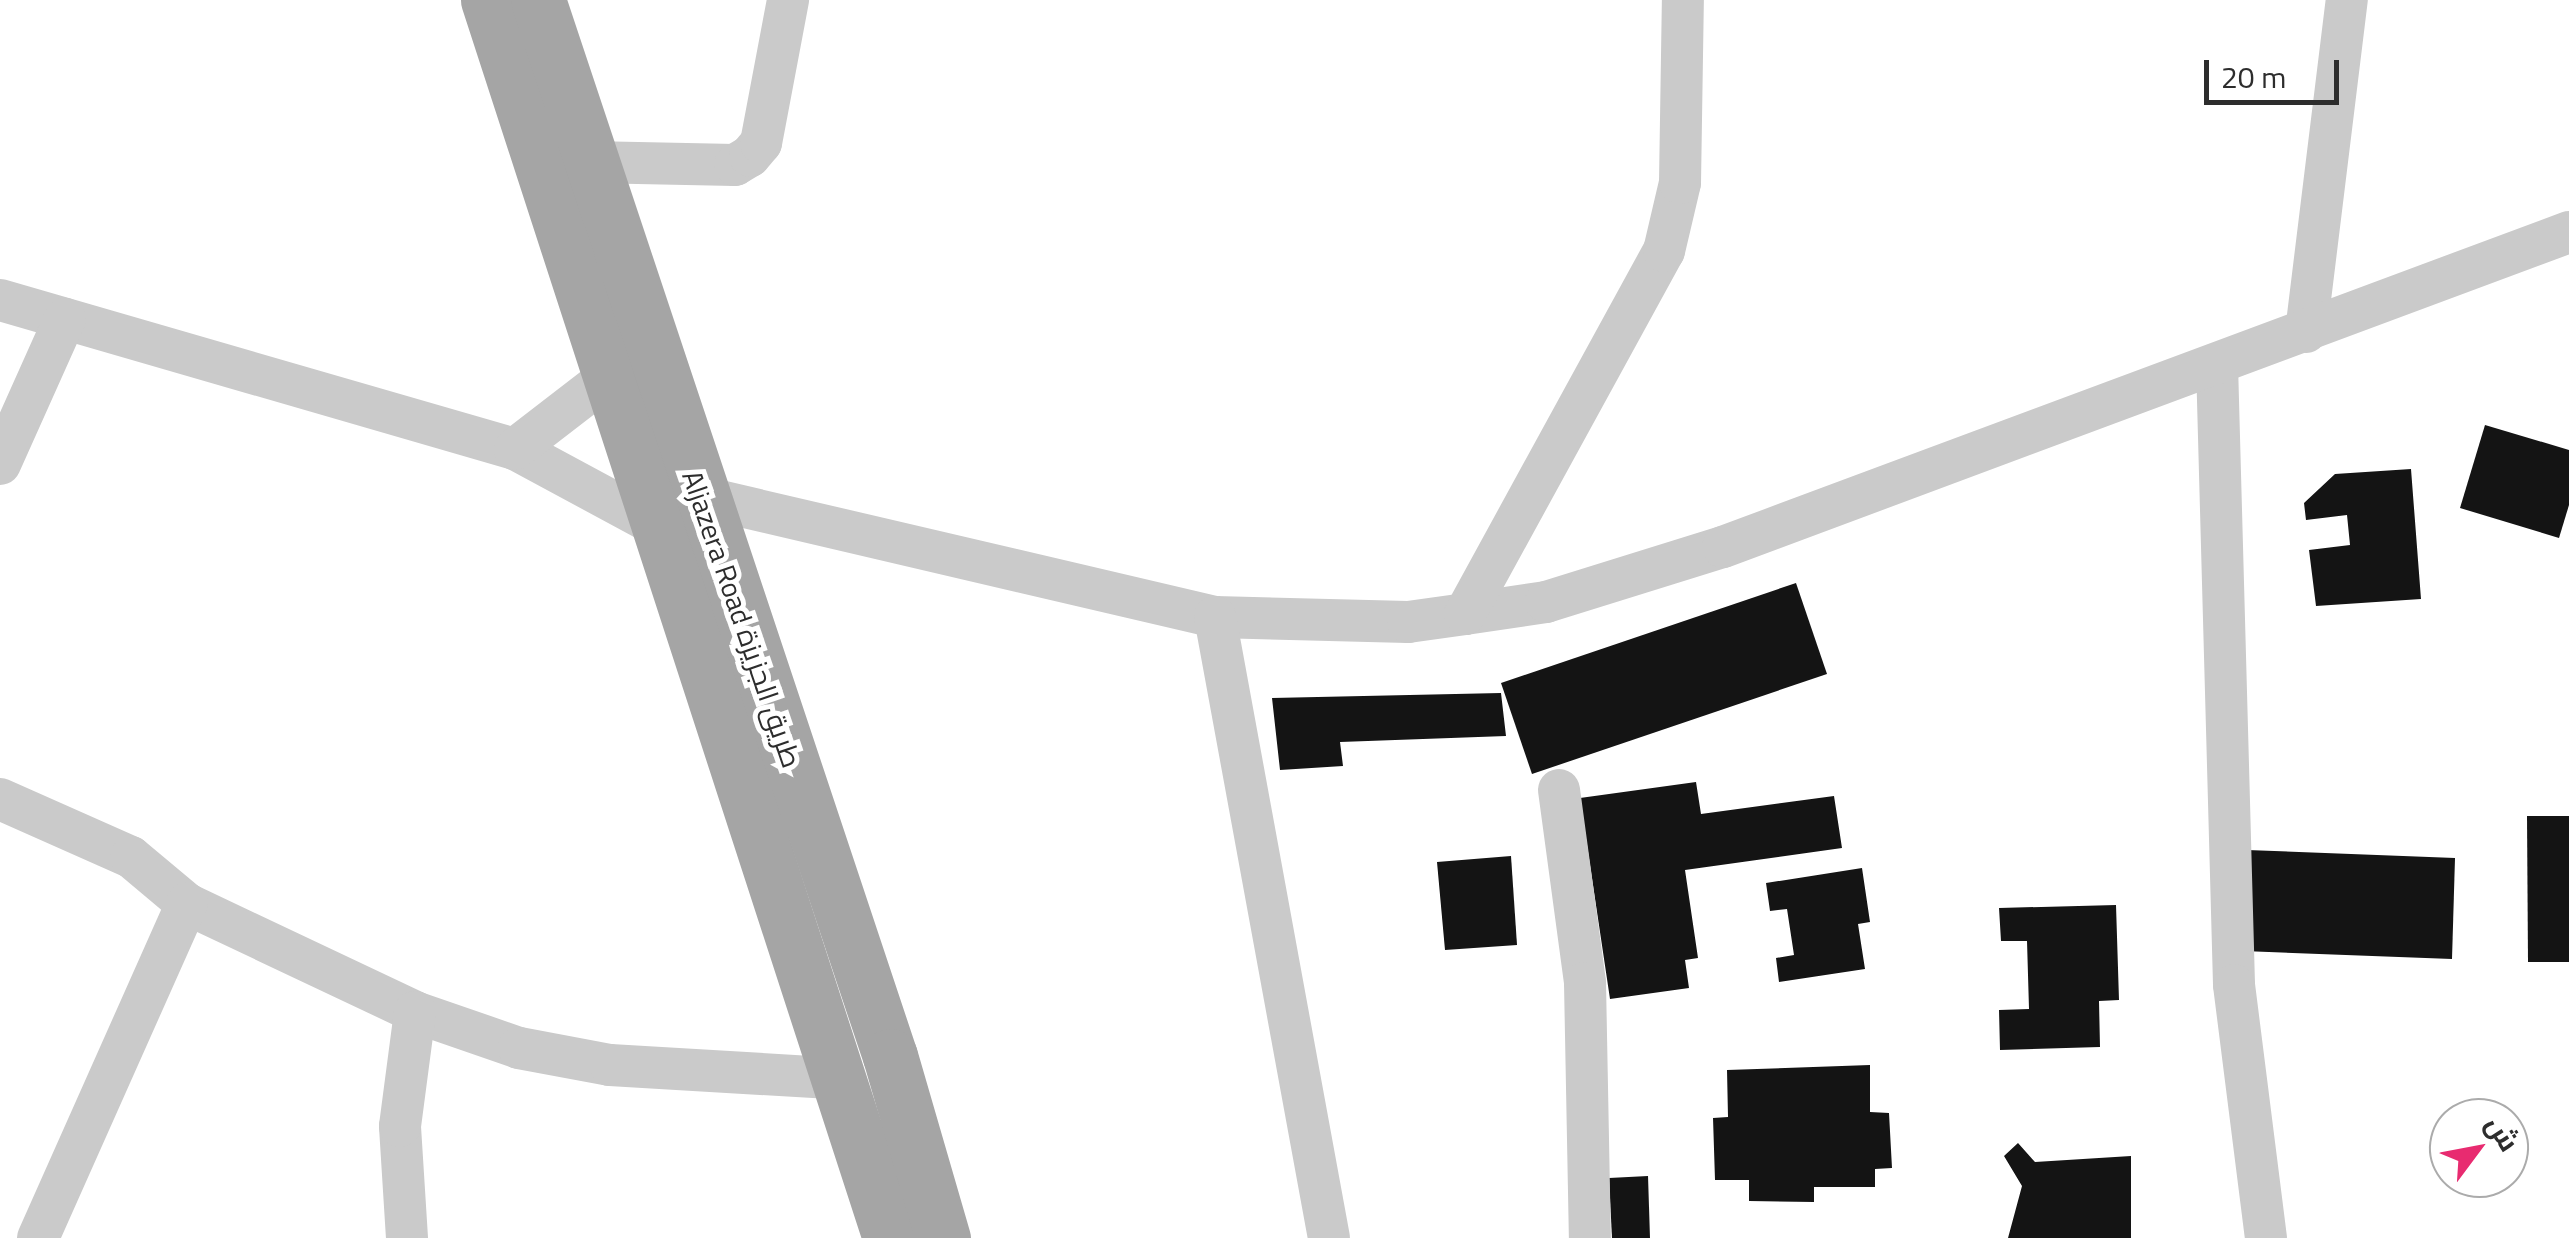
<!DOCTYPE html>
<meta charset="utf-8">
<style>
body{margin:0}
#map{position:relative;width:2569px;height:1238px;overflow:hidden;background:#fff;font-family:"Titillium Web",Cairo,sans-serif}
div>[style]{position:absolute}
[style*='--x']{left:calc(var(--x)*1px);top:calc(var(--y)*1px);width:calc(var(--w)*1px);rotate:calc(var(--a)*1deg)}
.building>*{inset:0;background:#141414}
.minor>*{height:42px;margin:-21px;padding:0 21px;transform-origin:21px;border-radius:21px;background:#cacaca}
.major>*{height:55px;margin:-27.5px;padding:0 27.5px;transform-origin:27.5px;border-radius:27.5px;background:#a5a5a5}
span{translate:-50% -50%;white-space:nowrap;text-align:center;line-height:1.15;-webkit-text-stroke:10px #fff;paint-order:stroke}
.street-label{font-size:28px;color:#2d2d2d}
.north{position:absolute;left:2429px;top:1098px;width:100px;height:100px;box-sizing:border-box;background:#fff;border:2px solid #ababab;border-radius:50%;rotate:58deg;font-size:28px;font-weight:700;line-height:40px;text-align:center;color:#2d2d2d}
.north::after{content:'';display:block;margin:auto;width:35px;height:45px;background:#e82b70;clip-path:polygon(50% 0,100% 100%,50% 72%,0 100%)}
.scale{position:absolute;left:2204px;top:60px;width:135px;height:45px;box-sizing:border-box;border:5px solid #2d2d2d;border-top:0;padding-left:12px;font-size:30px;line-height:35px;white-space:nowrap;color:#2d2d2d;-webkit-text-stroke:8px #fff;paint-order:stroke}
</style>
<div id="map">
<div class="building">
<i style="clip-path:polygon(2485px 425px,2569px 450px,2569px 505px,2559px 538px,2460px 508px)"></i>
<i style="clip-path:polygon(2411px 469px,2421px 599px,2316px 606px,2309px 550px,2350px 545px,2347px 515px,2306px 520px,2304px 503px,2335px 474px)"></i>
<i style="clip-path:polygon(1796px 583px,1827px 674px,1532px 774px,1501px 683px)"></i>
<i style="clip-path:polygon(1501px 693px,1506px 736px,1340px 742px,1343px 766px,1280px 770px,1272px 698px)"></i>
<i style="clip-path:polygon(1696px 782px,1701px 814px,1834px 796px,1842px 848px,1685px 870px,1698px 958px,1685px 960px,1689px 988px,1610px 999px,1580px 798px)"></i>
<i style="clip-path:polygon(2527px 816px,2569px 816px,2569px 962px,2528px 962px)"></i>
<i style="clip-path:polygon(2247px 850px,2455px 858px,2452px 959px,2243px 951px)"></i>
<i style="clip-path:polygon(1511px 856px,1517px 945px,1445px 950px,1437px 862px)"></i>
<i style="clip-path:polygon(1862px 868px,1870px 922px,1858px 924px,1865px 969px,1779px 982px,1776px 958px,1794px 955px,1787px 909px,1770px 911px,1766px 883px)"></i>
<i style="clip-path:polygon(2116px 905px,2119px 1000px,2099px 1001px,2100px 1047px,2000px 1050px,1999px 1010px,2029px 1009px,2027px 941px,2001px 941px,1999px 908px)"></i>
<i style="clip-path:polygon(1870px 1065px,1870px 1112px,1889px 1113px,1892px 1168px,1875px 1169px,1875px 1187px,1814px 1187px,1814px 1202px,1749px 1201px,1749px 1180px,1715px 1180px,1713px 1118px,1728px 1117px,1727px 1070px)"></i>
<i style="clip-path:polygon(2018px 1143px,2035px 1162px,2131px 1156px,2131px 1238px,2008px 1238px,2022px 1186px,2004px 1156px)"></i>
<i style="clip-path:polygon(1648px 1176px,1650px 1238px,1612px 1238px,1609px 1178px)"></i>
</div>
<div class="minor">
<i style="--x:589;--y:162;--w:146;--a:1.2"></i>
<i style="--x:735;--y:165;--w:17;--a:-31"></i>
<i style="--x:750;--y:156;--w:17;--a:-50"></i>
<i style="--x:761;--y:143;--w:146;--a:-79.3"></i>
<i style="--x:0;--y:300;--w:536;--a:16.14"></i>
<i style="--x:515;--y:449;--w:167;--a:28.3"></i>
<i style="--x:2306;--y:332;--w:335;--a:-83"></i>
<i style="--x:2217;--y:364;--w:621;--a:88.43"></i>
<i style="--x:2234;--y:985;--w:255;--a:82.8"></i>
<i style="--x:515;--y:449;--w:116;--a:-37.7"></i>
<i style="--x:0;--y:464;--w:159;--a:-65.9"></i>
<i style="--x:681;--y:492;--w:548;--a:13.17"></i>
<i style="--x:1215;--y:617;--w:193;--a:1.5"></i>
<i style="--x:1408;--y:622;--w:58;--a:-8"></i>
<i style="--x:1465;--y:614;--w:82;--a:-8.4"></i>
<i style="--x:1546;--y:602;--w:185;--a:-17.3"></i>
<i style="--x:1723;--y:547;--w:903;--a:-20.42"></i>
<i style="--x:1465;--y:614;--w:414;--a:-61.3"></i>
<i style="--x:1664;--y:251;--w:70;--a:-76.8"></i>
<i style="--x:1680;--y:183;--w:183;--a:-89.1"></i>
<i style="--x:1215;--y:617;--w:631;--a:79.6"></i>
<i style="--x:1559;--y:790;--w:195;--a:82.3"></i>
<i style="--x:1585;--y:983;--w:255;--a:88.9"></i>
<i style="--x:0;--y:799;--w:143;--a:23.9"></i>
<i style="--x:131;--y:857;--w:73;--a:40"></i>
<i style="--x:187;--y:904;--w:252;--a:25.3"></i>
<i style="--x:415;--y:1012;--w:110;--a:19.1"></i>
<i style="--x:519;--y:1048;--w:93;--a:10.6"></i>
<i style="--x:610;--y:1065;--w:234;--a:3.4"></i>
<i style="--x:38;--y:1238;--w:366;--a:-66"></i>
<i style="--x:407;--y:1238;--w:112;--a:-93.6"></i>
<i style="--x:400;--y:1126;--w:115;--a:-82.5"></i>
</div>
<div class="major">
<i style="--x:488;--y:0;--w:1302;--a:72.01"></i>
<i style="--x:538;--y:0;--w:1113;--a:71.57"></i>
<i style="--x:890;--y:1056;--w:190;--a:73.8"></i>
</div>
<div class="street-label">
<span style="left:742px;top:619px;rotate:71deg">Aljazera Road طريق الجزيزة</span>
</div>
<div class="north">ش</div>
<div class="scale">20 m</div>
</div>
